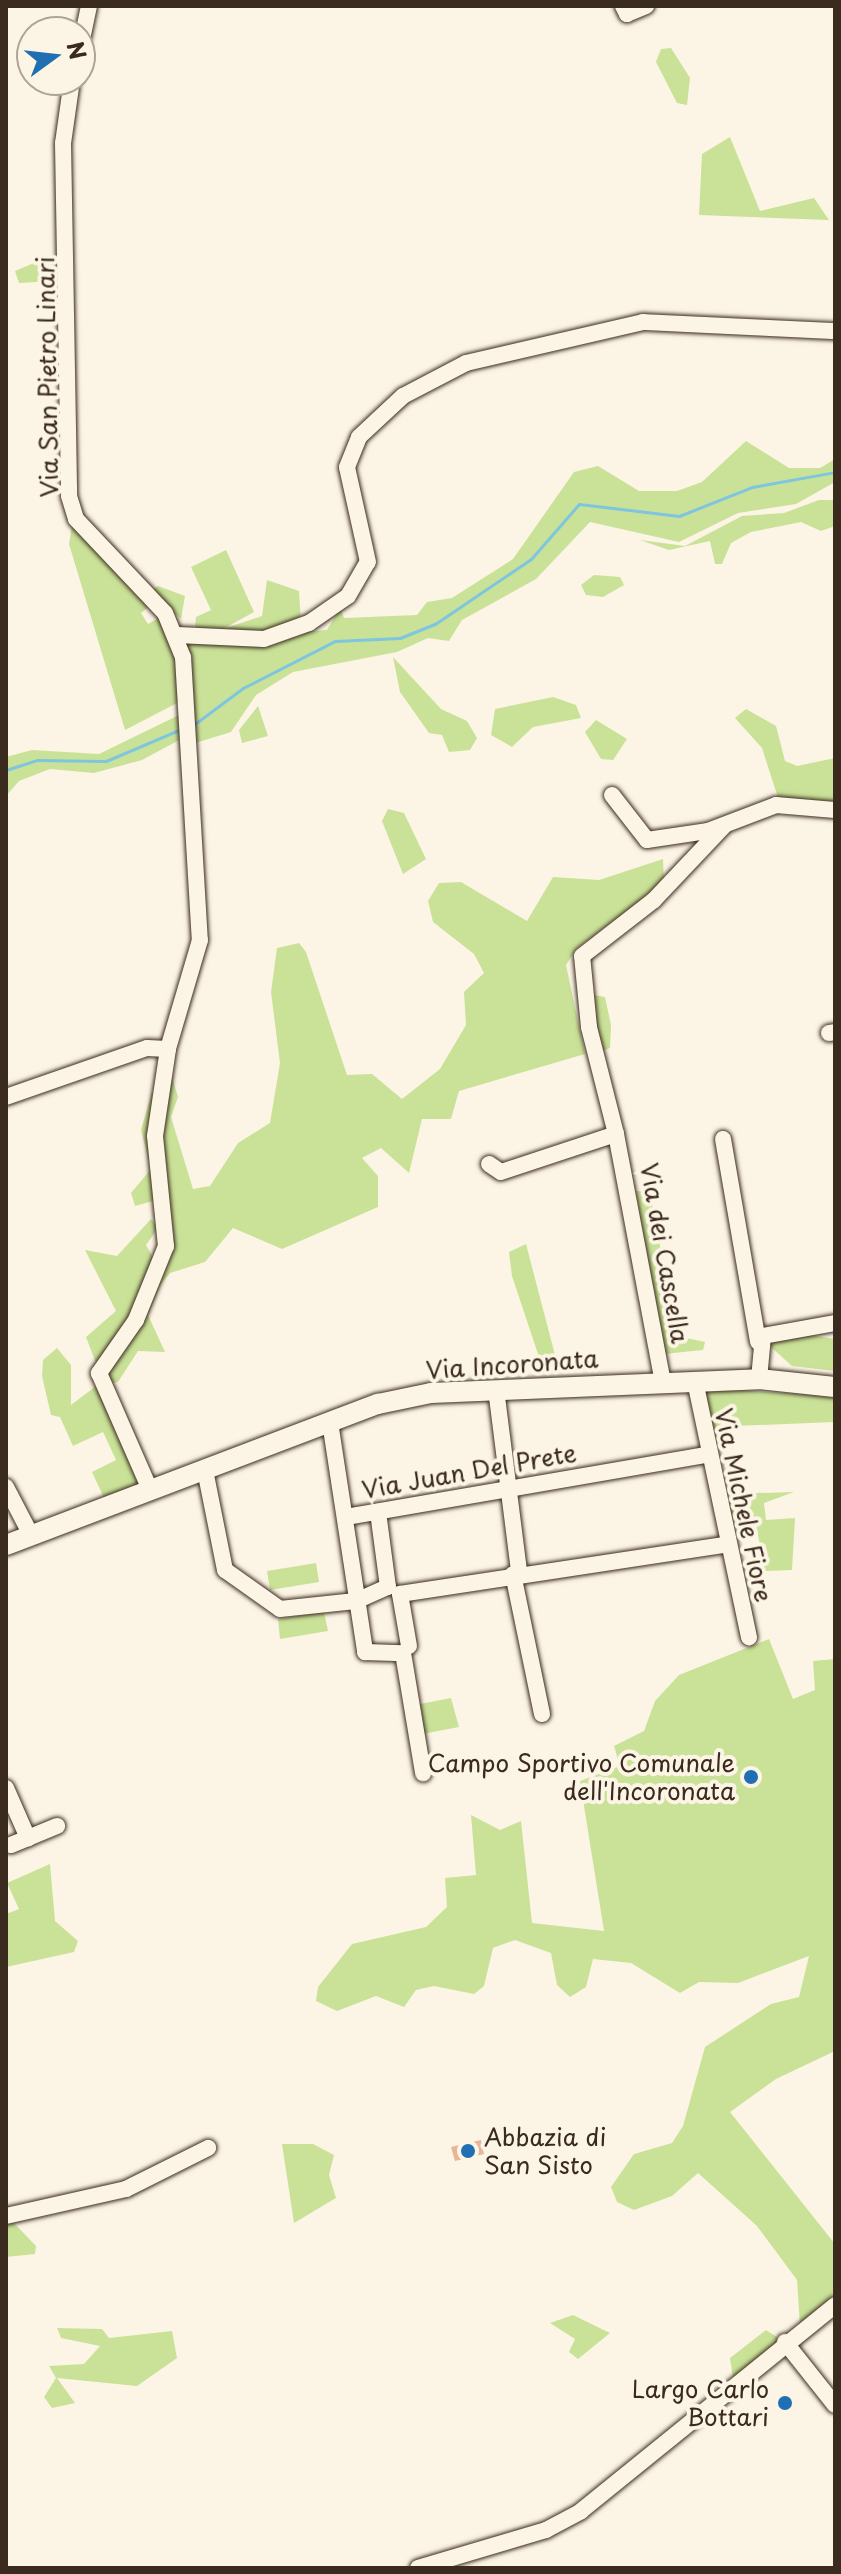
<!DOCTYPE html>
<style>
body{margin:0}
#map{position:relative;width:841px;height:2574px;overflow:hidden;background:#fcf5e5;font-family:"Playpen Sans",sans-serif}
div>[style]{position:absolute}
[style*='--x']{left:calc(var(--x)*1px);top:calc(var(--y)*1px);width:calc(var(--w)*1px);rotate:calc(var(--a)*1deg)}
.green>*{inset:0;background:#c9e298}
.stream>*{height:3px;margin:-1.5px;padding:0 1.5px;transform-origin:1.5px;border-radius:1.5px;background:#7ec5df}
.building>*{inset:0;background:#e7b599}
.roads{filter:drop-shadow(0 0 2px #3b2a1e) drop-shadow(0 0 2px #3b2a1e)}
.minor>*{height:16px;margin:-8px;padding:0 8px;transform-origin:8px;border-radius:8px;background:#fcf5e5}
.major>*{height:20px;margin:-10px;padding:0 10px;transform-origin:10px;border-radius:10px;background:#fcf5e5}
.dots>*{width:22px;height:22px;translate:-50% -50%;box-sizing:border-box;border:4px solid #fcf5e5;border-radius:50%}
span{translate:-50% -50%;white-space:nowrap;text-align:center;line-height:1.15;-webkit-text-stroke:8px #fcf5e5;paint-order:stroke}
.street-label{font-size:24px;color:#3b2a1e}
.poi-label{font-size:24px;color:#3b2a1e}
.right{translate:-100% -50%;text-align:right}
.left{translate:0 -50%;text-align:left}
.frame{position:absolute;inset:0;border:8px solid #3b2a1e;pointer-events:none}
.north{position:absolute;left:16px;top:16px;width:80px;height:80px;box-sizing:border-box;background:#fcf5e5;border:2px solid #afa495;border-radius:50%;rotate:75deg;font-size:22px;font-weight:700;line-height:32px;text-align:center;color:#3b2a1e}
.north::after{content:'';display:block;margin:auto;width:28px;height:36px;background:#1f6fb2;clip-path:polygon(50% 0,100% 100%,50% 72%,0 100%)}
</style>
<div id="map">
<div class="green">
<i style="clip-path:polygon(671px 48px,690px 78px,687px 105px,677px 103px,656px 62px,661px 49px)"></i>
<i style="clip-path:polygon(730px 137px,760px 211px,814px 198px,829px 220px,699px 215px,702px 154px)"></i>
<i style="clip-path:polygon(62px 251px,63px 300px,54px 281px,19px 283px,15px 271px)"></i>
<i style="clip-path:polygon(746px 441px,789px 468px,820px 468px,835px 459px,835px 482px,796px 504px,738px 513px,679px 542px,590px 522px,536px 579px,462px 620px,449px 641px,428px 638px,397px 652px,293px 672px,256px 695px,231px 732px,192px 744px,184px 641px,327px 630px,340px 608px,344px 618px,417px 615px,427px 602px,452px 598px,513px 559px,574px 472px,598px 466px,639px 491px,677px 491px,702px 482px)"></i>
<i style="clip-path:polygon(819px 500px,835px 500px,835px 526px,821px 531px,801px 522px,751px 532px,731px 543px,722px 564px,715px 564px,710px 541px,669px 550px,640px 540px,685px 546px,742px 516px,784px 513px)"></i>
<i style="clip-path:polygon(72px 525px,151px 605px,141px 613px,148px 624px,162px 616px,177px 648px,181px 701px,125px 730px,69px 544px)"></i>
<i style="clip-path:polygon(226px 550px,254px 612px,223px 629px,262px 616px,267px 580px,299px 591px,301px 623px,247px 637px,195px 627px,196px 617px,211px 610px,191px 567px)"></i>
<i style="clip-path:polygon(594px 575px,620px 577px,624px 585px,603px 597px,586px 595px,581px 585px)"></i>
<i style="clip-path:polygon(158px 586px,185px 596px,181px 619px,151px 591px)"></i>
<i style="clip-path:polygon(393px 657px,441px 709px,467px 721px,477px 738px,470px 750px,449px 752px,442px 735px,429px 733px,400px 692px)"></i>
<i style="clip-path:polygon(553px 697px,576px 705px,581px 718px,533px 727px,512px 747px,491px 735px,495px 709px)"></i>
<i style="clip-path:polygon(258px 706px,268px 736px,242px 743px,239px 730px)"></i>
<i style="clip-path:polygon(746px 709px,776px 726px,785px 761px,797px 766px,835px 758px,835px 807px,779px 801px,762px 748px,735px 718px)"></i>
<i style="clip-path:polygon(181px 714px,181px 739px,142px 760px,94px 773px,50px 769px,19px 781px,6px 796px,6px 757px,32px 750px,99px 754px)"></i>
<i style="clip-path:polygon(596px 720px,627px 739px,613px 760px,601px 759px,585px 732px)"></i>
<i style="clip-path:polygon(388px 809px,404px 813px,426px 859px,403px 874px,382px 821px)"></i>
<i style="clip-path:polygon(663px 859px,664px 883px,577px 948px,566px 965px,585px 1054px,459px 1091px,451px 1119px,422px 1119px,409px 1173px,381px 1148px,362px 1158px,378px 1176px,378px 1207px,282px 1249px,233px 1228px,205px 1262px,170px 1273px,161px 1284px,148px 1315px,165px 1352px,138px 1351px,118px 1382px,106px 1384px,107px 1365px,167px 1248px,157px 1136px,170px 1070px,178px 1097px,171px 1117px,193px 1189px,210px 1186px,238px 1143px,270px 1123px,280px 1063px,271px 992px,277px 948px,299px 943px,306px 952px,347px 1075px,372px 1074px,402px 1099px,440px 1069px,466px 1025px,464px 992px,484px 973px,474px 954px,433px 922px,428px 901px,439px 883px,461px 882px,527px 921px,553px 877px,599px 880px)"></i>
<i style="clip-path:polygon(594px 995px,605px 997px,611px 1025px,610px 1048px,599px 1052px)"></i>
<i style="clip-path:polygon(152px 1091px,160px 1199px,135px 1206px,131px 1193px,151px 1169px,141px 1130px)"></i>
<i style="clip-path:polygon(636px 1191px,650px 1192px,677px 1336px,705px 1342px,703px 1350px,664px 1354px)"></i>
<i style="clip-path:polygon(151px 1219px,158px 1228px,146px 1245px,154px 1259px,134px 1318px,99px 1371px,86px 1337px,116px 1311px,85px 1250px,117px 1256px)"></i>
<i style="clip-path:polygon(526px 1244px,555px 1355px,549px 1366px,541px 1363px,512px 1276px,509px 1252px)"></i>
<i style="clip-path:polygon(810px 1335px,835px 1339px,835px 1371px,792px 1366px,762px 1339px)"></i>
<i style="clip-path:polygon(57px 1348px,71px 1365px,71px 1405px,96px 1386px,143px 1482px,104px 1498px,92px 1472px,116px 1460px,103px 1432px,73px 1446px,60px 1417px,51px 1415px,42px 1376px,43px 1360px)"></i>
<i style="clip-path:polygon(701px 1388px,835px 1396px,835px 1422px,734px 1426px,717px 1442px)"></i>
<i style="clip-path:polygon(794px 1492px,764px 1503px,766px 1520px,795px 1518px,792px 1570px,765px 1571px,755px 1520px,731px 1521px,725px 1494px)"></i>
<i style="clip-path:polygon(316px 1563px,319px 1582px,270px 1590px,267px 1571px)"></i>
<i style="clip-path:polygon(324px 1612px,328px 1631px,280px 1639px,278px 1619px)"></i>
<i style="clip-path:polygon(769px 1639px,793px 1699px,815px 1690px,813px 1661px,835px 1659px,835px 2051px,776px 2079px,730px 2112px,835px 2244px,835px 2299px,800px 2325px,797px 2280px,757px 2226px,698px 2173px,672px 2196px,634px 2210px,617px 2202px,611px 2187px,634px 2154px,672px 2143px,683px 2126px,705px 2047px,771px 2004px,799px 1997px,809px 1956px,738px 1983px,699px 1982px,680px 1993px,631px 1963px,593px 1959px,586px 1987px,570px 1997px,557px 1985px,551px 1953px,515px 1940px,493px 1948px,484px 1986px,474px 1994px,434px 1986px,416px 1990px,404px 2007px,376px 1996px,337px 2011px,316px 2001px,318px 1987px,352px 1944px,426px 1927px,447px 1907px,445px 1878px,476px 1875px,471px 1815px,500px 1830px,521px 1821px,532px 1923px,604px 1931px,580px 1781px,620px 1766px,614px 1746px,644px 1731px,655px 1701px,679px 1675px)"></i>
<i style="clip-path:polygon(451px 1698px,459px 1727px,422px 1734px,415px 1705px)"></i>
<i style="clip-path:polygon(50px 1864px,55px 1921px,78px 1941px,74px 1952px,6px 1967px,6px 1914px,19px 1909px,7px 1883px)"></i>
<i style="clip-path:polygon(282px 2144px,313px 2144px,334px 2155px,329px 2175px,336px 2198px,294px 2223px)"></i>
<i style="clip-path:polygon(12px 2221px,36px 2246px,35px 2254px,6px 2257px,6px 2222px)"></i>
<i style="clip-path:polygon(573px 2315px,610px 2333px,578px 2359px,569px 2352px,575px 2339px,550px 2323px)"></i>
<i style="clip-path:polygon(57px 2328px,102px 2329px,109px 2338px,172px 2331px,177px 2358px,137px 2386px,57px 2378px,75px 2403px,52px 2408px,44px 2397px,56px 2378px,49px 2366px,84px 2364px,100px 2346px,61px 2338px)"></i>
<i style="clip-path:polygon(766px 2330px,780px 2339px,733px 2378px,730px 2358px)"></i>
</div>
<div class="stream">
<i style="--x:192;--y:726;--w:64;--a:-36.7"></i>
<i style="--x:243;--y:688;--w:103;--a:-27.1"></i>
<i style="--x:335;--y:641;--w:65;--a:-2.6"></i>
<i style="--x:400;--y:638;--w:38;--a:-22"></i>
<i style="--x:435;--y:624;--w:116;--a:-34.1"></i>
<i style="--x:531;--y:559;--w:73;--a:-48.9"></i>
<i style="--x:579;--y:504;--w:101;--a:6.8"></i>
<i style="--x:679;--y:516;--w:79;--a:-21.7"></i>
<i style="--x:752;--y:487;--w:84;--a:-10.2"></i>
<i style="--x:6;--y:770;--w:33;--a:-18"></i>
<i style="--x:37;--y:760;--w:69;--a:0.8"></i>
<i style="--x:106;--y:761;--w:82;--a:-23.1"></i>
</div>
<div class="building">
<i style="clip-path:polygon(481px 2140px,484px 2154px,455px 2161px,451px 2147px)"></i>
</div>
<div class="roads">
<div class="minor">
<i style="--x:623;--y:6;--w:9;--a:63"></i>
<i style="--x:627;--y:14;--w:21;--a:-23"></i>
<i style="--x:80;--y:49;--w:44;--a:-78.2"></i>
<i style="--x:72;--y:80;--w:64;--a:98.1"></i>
<i style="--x:63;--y:143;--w:353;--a:89"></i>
<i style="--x:69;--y:496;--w:24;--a:73"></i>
<i style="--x:76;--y:519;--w:129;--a:46.6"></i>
<i style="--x:165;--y:613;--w:48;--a:67.8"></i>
<i style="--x:183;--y:657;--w:284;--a:86.6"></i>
<i style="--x:200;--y:940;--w:114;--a:106.4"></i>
<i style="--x:168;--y:1049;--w:88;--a:98.5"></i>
<i style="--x:155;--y:1136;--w:111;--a:84.3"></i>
<i style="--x:166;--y:1246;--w:80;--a:112.1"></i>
<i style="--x:136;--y:1320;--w:65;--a:124.9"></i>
<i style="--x:99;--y:1373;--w:128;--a:66.4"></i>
<i style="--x:177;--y:635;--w:87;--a:2.6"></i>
<i style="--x:264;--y:639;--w:48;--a:-19.6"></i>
<i style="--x:309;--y:623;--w:47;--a:-34.7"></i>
<i style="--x:348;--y:596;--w:39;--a:-60"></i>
<i style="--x:368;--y:562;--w:97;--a:-102.5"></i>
<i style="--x:347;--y:467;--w:32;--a:-68"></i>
<i style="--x:359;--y:437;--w:60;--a:-43"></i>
<i style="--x:403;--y:396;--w:71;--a:-27.6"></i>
<i style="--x:466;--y:363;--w:182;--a:-13"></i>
<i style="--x:643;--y:322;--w:192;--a:2.7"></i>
<i style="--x:612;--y:795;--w:57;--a:52.1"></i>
<i style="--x:647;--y:840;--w:62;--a:-8.4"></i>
<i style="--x:708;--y:831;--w:73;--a:-20.9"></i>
<i style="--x:776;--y:805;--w:59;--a:4.8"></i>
<i style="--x:829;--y:1033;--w:6;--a:-9"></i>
<i style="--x:6;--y:1097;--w:149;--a:-19.2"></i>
<i style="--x:147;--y:1048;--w:21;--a:3"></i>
<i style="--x:616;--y:1134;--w:110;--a:-104.2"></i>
<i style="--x:589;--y:1027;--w:71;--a:-95.6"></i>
<i style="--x:582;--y:956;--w:91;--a:-37.9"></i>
<i style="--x:654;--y:900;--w:102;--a:-46.6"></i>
<i style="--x:723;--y:1139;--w:206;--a:80.2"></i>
<i style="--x:489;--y:1164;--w:14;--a:34"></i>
<i style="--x:501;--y:1172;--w:121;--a:-18.3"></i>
<i style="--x:616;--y:1134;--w:252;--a:79.3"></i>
<i style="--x:759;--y:1379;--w:43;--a:-84.7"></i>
<i style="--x:763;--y:1336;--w:73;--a:-10.2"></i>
<i style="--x:695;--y:1381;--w:262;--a:78.1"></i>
<i style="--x:496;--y:1389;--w:184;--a:82.8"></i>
<i style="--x:330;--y:1422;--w:233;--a:81.3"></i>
<i style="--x:365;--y:1652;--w:38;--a:2"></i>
<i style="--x:403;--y:1653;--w:122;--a:80.5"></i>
<i style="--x:205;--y:1470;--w:102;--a:78.7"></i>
<i style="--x:225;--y:1570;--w:67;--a:35.3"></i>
<i style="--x:280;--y:1609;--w:76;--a:-6"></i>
<i style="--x:356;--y:1601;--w:35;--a:-24"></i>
<i style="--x:388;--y:1587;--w:76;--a:-97.6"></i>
<i style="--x:6;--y:1487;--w:54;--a:62.5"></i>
<i style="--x:346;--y:1517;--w:364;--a:-9.8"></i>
<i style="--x:513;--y:1574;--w:143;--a:78.3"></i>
<i style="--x:409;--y:1646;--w:53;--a:-99.8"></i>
<i style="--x:400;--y:1594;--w:328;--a:-8.6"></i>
<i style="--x:6;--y:1788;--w:55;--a:66.3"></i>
<i style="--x:11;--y:1845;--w:50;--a:-22.4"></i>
<i style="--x:6;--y:2216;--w:123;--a:-12.7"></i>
<i style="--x:126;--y:2189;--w:92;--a:-26.6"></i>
<i style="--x:785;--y:2342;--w:80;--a:51.6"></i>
<i style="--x:418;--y:2568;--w:134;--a:-16.5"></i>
<i style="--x:546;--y:2530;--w:40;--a:-28"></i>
<i style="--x:581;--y:2511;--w:327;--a:-39"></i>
</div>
<div class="major">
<i style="--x:6;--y:1545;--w:398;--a:-20.8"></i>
<i style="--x:378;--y:1404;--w:54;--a:-11.7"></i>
<i style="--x:431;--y:1393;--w:328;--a:-2.4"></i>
<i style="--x:759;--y:1379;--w:76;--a:6"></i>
</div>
</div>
<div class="dots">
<i style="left:751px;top:1777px;background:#1f6fb2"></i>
<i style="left:468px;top:2151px;background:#1f6fb2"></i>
<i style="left:785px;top:2403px;background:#1f6fb2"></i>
</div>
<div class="street-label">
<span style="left:47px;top:377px;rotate:-91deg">Via San Pietro Linari</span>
<span style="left:665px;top:1253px;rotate:80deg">Via dei Cascella</span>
<span style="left:512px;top:1364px;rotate:-4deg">Via Incoronata</span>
<span style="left:469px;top:1471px;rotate:-10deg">Via Juan Del Prete</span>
<span style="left:744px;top:1505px;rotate:78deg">Via Michele Fiore</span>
</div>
<div class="poi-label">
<span class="right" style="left:735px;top:1777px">Campo Sportivo Comunale<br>dell'Incoronata</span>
<span class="left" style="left:484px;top:2151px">Abbazia di<br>San Sisto</span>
<span class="right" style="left:769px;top:2403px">Largo Carlo<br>Bottari</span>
</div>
<div class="frame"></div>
<div class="north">N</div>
</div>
